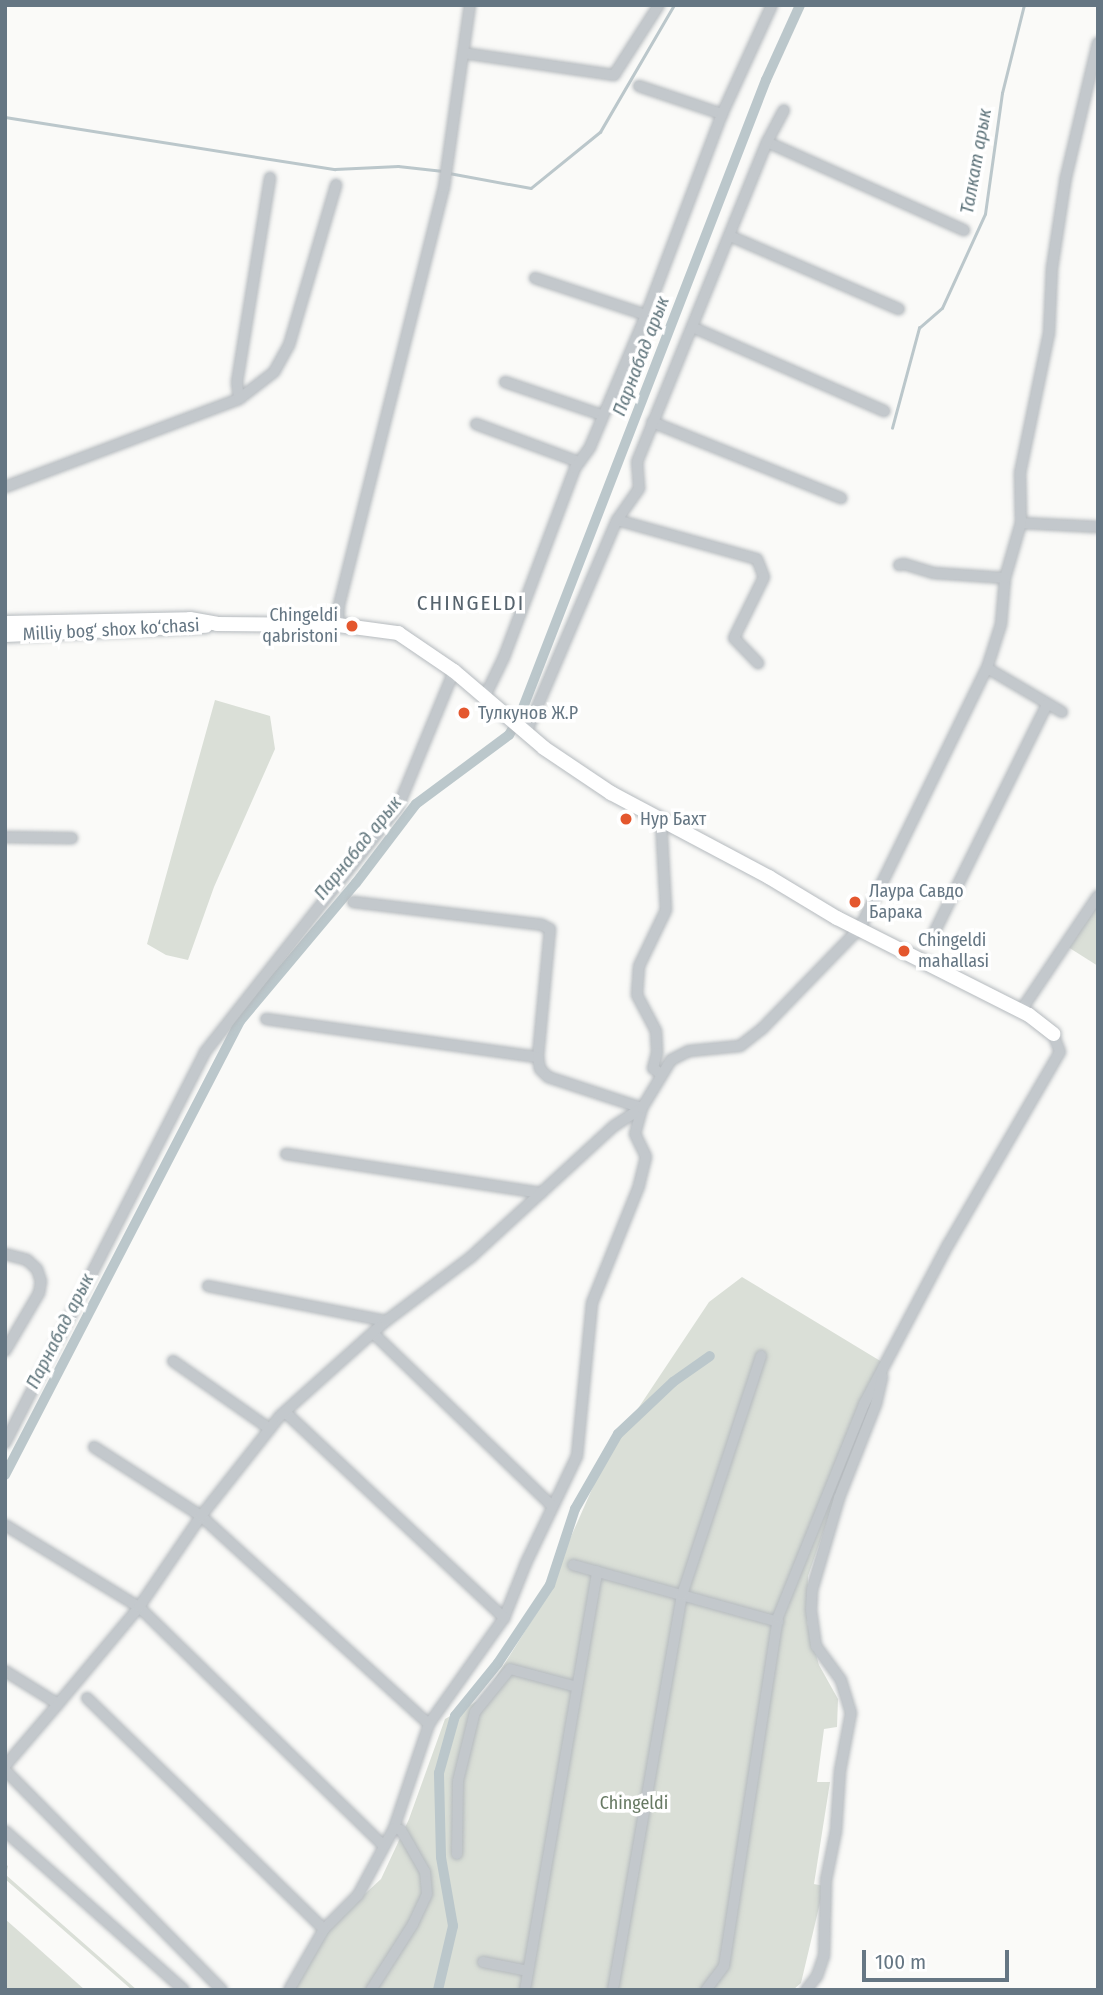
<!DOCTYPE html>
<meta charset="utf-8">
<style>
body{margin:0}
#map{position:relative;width:1103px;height:1995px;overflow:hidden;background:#fafaf8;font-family:"Fira Sans Condensed",sans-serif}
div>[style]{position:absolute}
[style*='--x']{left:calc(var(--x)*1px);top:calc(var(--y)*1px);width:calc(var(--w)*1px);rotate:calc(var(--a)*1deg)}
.green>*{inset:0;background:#dadfd7}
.stream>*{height:2.5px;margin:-1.25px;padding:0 1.25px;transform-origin:1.25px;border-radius:1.25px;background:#bbc7cb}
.canal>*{height:10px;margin:-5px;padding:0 5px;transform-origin:5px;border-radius:5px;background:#bbc7cb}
.roads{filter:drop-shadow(0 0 2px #b5babe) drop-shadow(0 0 2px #b5babe)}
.minor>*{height:10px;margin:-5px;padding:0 5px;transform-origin:5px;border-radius:5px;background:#c3c8cc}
.major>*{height:14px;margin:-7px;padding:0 7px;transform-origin:7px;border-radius:7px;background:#fff}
.dots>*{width:19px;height:19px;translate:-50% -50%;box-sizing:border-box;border:4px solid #fff;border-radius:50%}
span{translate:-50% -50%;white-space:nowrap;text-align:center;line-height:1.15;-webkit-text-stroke:7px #fff;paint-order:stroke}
.poi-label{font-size:18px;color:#657683}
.right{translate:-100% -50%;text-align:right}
.left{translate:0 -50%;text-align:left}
.street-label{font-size:18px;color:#657683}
.park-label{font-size:18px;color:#687a64}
.water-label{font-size:19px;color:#60757c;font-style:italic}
.quarter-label{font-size:21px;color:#57646e;letter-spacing:2px}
.frame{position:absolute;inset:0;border:7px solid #657683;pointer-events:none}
.scale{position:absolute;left:862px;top:1950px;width:147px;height:32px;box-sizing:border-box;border:4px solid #657683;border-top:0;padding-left:9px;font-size:21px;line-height:24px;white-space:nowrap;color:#657683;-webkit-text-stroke:5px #fff;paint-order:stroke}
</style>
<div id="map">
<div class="green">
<i style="clip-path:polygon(215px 700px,270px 716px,275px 749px,214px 887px,188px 960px,166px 955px,147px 944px)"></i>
<i style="clip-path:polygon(1098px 904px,1098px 966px,1068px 947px)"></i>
<i style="clip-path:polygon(742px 1277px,882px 1362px,808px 1576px,807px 1623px,819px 1665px,838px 1699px,837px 1727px,824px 1729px,817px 1782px,830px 1782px,814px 1884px,824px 1886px,801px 1983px,793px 1990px,290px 1990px,327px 1929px,381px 1879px,409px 1819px,445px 1719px,483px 1698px,539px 1609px,596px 1480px,637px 1410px,709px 1302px)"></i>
<i style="clip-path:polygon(5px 1864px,8px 1866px,6px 1875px,137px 1990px,132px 1990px,5px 1879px)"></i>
<i style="clip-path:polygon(5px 1919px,30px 1941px,85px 1990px,5px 1990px)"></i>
</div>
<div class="stream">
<i style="--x:5;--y:117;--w:334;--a:9"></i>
<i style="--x:335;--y:169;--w:63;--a:-2.7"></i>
<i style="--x:398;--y:166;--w:45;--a:6.3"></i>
<i style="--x:449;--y:173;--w:83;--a:10.4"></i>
<i style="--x:531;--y:188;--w:89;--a:-39.1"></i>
<i style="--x:600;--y:132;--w:147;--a:-59.8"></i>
<i style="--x:892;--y:428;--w:104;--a:-74.9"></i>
<i style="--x:919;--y:328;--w:30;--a:-41"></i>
<i style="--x:942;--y:308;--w:103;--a:-65.4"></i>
<i style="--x:985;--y:214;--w:122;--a:-82"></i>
<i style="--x:1002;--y:93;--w:91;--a:-76"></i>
</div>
<div class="canal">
<i style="--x:5;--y:1475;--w:511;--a:-62.63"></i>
<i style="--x:240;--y:1021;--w:180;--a:-50"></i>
<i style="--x:356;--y:883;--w:99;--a:-52.8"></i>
<i style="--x:416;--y:804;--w:116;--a:-36.6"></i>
<i style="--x:509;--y:735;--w:20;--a:-60"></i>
<i style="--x:519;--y:718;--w:684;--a:-68.84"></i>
<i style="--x:766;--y:80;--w:82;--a:-65.6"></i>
<i style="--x:438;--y:1990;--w:66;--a:-76.8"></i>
<i style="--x:453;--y:1926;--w:70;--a:-99.9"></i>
<i style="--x:441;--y:1857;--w:84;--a:-91.4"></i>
<i style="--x:439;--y:1773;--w:59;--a:-74.3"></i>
<i style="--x:455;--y:1716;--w:68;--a:-50.9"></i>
<i style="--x:498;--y:1663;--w:94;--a:-56.3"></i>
<i style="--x:550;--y:1585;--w:80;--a:-71.8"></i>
<i style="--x:575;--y:1509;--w:86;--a:-60.2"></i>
<i style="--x:618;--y:1434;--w:76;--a:-43.4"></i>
<i style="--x:673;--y:1382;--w:45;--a:-35.1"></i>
</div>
<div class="roads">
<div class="minor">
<i style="--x:463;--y:53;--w:153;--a:8.3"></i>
<i style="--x:614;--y:75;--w:83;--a:-57.3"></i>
<i style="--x:639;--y:86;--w:88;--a:18.6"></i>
<i style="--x:767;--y:142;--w:216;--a:24.1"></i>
<i style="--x:730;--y:236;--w:184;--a:23.4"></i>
<i style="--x:535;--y:278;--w:117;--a:18.4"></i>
<i style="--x:692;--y:327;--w:210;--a:23.6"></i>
<i style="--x:505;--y:382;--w:102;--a:18.8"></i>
<i style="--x:239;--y:399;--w:17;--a:-97"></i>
<i style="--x:237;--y:382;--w:207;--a:-80.8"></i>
<i style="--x:652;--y:422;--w:204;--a:21.9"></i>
<i style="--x:476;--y:424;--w:110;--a:20.3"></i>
<i style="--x:5;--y:487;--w:250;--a:-20.6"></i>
<i style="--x:239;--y:399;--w:44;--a:-37.6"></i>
<i style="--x:274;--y:372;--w:31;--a:-61"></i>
<i style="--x:289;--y:345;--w:167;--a:-73.6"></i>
<i style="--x:617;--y:520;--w:145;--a:15.6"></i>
<i style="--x:757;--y:559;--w:19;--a:69"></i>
<i style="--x:764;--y:577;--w:68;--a:116.2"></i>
<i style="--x:734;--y:638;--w:35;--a:46"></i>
<i style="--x:1021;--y:523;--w:77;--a:3"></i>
<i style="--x:899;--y:565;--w:5;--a:-11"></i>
<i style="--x:904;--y:564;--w:30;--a:17"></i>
<i style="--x:933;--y:573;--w:72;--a:4"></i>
<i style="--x:338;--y:625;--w:20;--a:-87"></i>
<i style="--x:339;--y:605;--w:431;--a:-75.9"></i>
<i style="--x:444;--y:187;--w:184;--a:-81.9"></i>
<i style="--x:987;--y:668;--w:87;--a:30.4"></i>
<i style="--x:485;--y:696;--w:43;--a:-64"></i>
<i style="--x:504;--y:657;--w:202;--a:-69.4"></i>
<i style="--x:575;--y:468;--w:26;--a:-54"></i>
<i style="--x:590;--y:447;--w:143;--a:-67"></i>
<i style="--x:646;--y:315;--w:215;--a:-69.3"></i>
<i style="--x:722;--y:114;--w:120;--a:-65.4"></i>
<i style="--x:526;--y:733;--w:232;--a:-66.9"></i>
<i style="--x:617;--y:520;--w:39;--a:-55"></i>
<i style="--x:639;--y:488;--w:26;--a:-94"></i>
<i style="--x:637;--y:462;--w:345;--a:-67.9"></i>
<i style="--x:767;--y:142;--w:36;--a:-62"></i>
<i style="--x:661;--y:820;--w:90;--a:86.8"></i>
<i style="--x:666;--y:910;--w:62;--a:115.7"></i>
<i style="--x:639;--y:966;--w:29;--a:94"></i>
<i style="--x:637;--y:995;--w:41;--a:62.2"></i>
<i style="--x:656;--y:1031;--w:22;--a:87"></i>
<i style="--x:657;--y:1053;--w:16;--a:105"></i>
<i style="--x:653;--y:1068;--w:11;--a:38"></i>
<i style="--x:5;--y:837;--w:67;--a:0.9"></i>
<i style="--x:353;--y:902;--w:190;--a:6.9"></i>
<i style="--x:542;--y:925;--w:9;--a:27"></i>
<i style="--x:550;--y:929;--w:129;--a:95.4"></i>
<i style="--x:935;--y:931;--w:253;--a:-63.7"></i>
<i style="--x:1020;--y:1012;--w:140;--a:-56.1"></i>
<i style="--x:266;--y:1019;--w:275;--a:8"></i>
<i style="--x:538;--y:1057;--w:12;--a:81"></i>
<i style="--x:540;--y:1069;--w:11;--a:45"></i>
<i style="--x:548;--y:1077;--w:99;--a:18.3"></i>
<i style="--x:642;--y:1108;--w:27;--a:105"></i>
<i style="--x:635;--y:1134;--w:25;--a:64"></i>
<i style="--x:646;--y:1157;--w:30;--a:104"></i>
<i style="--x:639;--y:1186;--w:126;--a:111.9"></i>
<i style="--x:592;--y:1303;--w:154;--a:95.6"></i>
<i style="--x:577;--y:1456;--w:119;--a:115.5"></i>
<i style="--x:526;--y:1563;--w:59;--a:111.8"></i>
<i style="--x:504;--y:1618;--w:130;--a:125.3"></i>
<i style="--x:429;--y:1724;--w:110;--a:108.6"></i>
<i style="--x:394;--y:1828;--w:76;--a:118.2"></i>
<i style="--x:358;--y:1895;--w:48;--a:135"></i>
<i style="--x:324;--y:1929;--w:70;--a:119.8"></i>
<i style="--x:286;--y:1154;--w:258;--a:8.7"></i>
<i style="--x:5;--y:1254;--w:23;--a:15"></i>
<i style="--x:27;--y:1260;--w:13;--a:42"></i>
<i style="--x:37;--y:1269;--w:13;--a:72"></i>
<i style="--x:41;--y:1281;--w:12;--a:99"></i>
<i style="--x:39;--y:1293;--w:67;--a:120.4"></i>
<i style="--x:208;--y:1286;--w:181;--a:11.1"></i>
<i style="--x:373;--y:1333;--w:250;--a:44"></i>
<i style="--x:173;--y:1361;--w:118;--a:35"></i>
<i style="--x:285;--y:1412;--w:301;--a:43.2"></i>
<i style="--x:5;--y:1443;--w:439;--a:-62.9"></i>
<i style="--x:205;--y:1052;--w:312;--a:-51.8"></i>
<i style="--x:398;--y:807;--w:147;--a:-67.6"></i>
<i style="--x:94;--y:1447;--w:127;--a:32.8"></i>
<i style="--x:201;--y:1516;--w:309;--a:42.4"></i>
<i style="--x:5;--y:1525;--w:157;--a:31.5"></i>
<i style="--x:139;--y:1607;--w:341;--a:44.3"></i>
<i style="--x:573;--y:1565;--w:213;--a:15.5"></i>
<i style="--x:5;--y:1671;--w:62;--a:31.9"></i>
<i style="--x:58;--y:1704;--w:126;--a:-50.1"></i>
<i style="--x:139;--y:1607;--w:110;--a:-55.7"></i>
<i style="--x:201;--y:1516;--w:127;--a:-51.7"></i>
<i style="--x:280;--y:1416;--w:142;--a:-41.9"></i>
<i style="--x:386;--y:1321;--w:106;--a:-37"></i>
<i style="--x:471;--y:1257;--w:194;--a:-42.5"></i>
<i style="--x:614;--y:1126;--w:33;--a:-33"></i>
<i style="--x:642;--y:1108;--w:56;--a:-58.9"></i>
<i style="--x:671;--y:1060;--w:20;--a:-27"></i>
<i style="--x:689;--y:1051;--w:51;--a:-5.6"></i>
<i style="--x:740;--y:1046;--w:29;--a:-38"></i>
<i style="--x:763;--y:1028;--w:139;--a:-45.9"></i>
<i style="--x:860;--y:928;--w:289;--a:-64"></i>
<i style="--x:987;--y:668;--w:46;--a:-72.3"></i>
<i style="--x:1001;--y:624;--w:46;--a:-85"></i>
<i style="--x:1005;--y:578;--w:57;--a:-73.8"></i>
<i style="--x:1021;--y:523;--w:50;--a:-91.1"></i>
<i style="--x:1020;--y:473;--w:143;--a:-78.3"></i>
<i style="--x:1049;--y:333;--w:65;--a:-87.4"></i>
<i style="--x:1052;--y:268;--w:92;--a:-81.3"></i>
<i style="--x:1066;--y:177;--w:138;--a:-76.6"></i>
<i style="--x:87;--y:1698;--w:331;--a:44.3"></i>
<i style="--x:5;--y:1766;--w:82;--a:-49.5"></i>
<i style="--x:5;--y:1770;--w:309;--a:45.4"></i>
<i style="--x:5;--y:1831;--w:239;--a:41.6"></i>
<i style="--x:457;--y:1854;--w:73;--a:-89.2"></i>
<i style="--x:458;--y:1781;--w:71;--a:-76.2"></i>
<i style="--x:475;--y:1712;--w:55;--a:-50.9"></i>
<i style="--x:510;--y:1669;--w:69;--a:15"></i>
<i style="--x:483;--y:1962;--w:46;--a:11.3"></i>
<i style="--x:371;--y:1990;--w:78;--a:-57.5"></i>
<i style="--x:413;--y:1924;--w:33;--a:-65"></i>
<i style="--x:427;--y:1894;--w:22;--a:-95"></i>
<i style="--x:425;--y:1872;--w:48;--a:-119.7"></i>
<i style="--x:401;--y:1830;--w:7;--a:-164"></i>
<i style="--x:525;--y:1990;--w:425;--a:-80.2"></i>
<i style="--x:613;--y:1990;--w:401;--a:-80.1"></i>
<i style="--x:682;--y:1595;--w:252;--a:-71.7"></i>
<i style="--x:706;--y:1990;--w:30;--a:-53"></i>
<i style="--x:724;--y:1966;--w:353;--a:-81.2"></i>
<i style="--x:778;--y:1617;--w:230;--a:-68"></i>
<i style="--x:864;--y:1404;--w:180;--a:-62.2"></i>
<i style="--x:948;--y:1245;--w:223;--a:-59.9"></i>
<i style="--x:1060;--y:1052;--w:19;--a:-111"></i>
<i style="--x:806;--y:1990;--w:18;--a:-52"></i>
<i style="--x:817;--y:1976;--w:21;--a:-71"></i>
<i style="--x:824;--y:1956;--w:76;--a:-88.5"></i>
<i style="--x:826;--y:1880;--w:50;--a:-78.5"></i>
<i style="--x:836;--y:1831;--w:60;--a:-86.2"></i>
<i style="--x:840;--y:1771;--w:59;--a:-79.3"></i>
<i style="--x:851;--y:1713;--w:34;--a:-107"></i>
<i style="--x:841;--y:1680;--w:42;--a:-126.3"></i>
<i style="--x:816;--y:1646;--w:36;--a:-98"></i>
<i style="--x:811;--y:1610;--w:20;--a:-87"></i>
<i style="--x:812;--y:1590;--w:96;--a:-73.6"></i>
<i style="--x:839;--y:1498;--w:101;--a:-68.5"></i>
<i style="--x:876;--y:1404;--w:28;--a:-77"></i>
</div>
<div class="major">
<i style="--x:5;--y:623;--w:185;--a:-1.2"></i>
<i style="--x:190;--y:619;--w:27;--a:10"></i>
<i style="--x:217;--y:624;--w:121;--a:0.5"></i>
<i style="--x:338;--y:625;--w:61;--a:7.6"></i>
<i style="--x:398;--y:633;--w:68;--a:34.2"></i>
<i style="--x:454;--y:671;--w:118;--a:40.5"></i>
<i style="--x:544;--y:748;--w:81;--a:33.9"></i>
<i style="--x:611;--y:793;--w:179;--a:28"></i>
<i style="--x:769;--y:877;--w:79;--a:31.1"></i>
<i style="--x:837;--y:918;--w:215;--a:26.8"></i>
<i style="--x:1029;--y:1015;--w:31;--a:38"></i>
<i style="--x:5;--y:635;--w:201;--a:-2.6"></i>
</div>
</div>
<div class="dots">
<i style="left:352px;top:626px;background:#e4572e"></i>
<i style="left:464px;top:713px;background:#e4572e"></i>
<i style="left:626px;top:819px;background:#e4572e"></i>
<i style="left:855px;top:902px;background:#e4572e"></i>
<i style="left:904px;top:951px;background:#e4572e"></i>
</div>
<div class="poi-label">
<span class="right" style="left:338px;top:626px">Chingeldi<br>qabristoni</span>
<span class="left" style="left:478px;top:713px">Тулкунов Ж.Р</span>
<span class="left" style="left:640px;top:819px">Нур Бахт</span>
<span class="left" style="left:869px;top:902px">Лаура Савдо<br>Барака</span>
<span class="left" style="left:918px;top:951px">Chingeldi<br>mahallasi</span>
</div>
<div class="street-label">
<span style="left:111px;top:630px;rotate:-3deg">Milliy bog‘ shox ko‘chasi</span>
</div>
<div class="park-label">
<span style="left:634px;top:1803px">Chingeldi</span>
</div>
<div class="water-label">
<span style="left:976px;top:161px;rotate:-80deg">Талкат арык</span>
<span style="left:641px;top:356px;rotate:-69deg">Парнабад арык</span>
<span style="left:358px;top:848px;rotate:-51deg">Парнабад арык</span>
<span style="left:60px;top:1331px;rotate:-63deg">Парнабад арык</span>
</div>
<div class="quarter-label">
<span style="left:471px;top:603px">CHINGELDI</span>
</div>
<div class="frame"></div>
<div class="scale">100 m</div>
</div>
